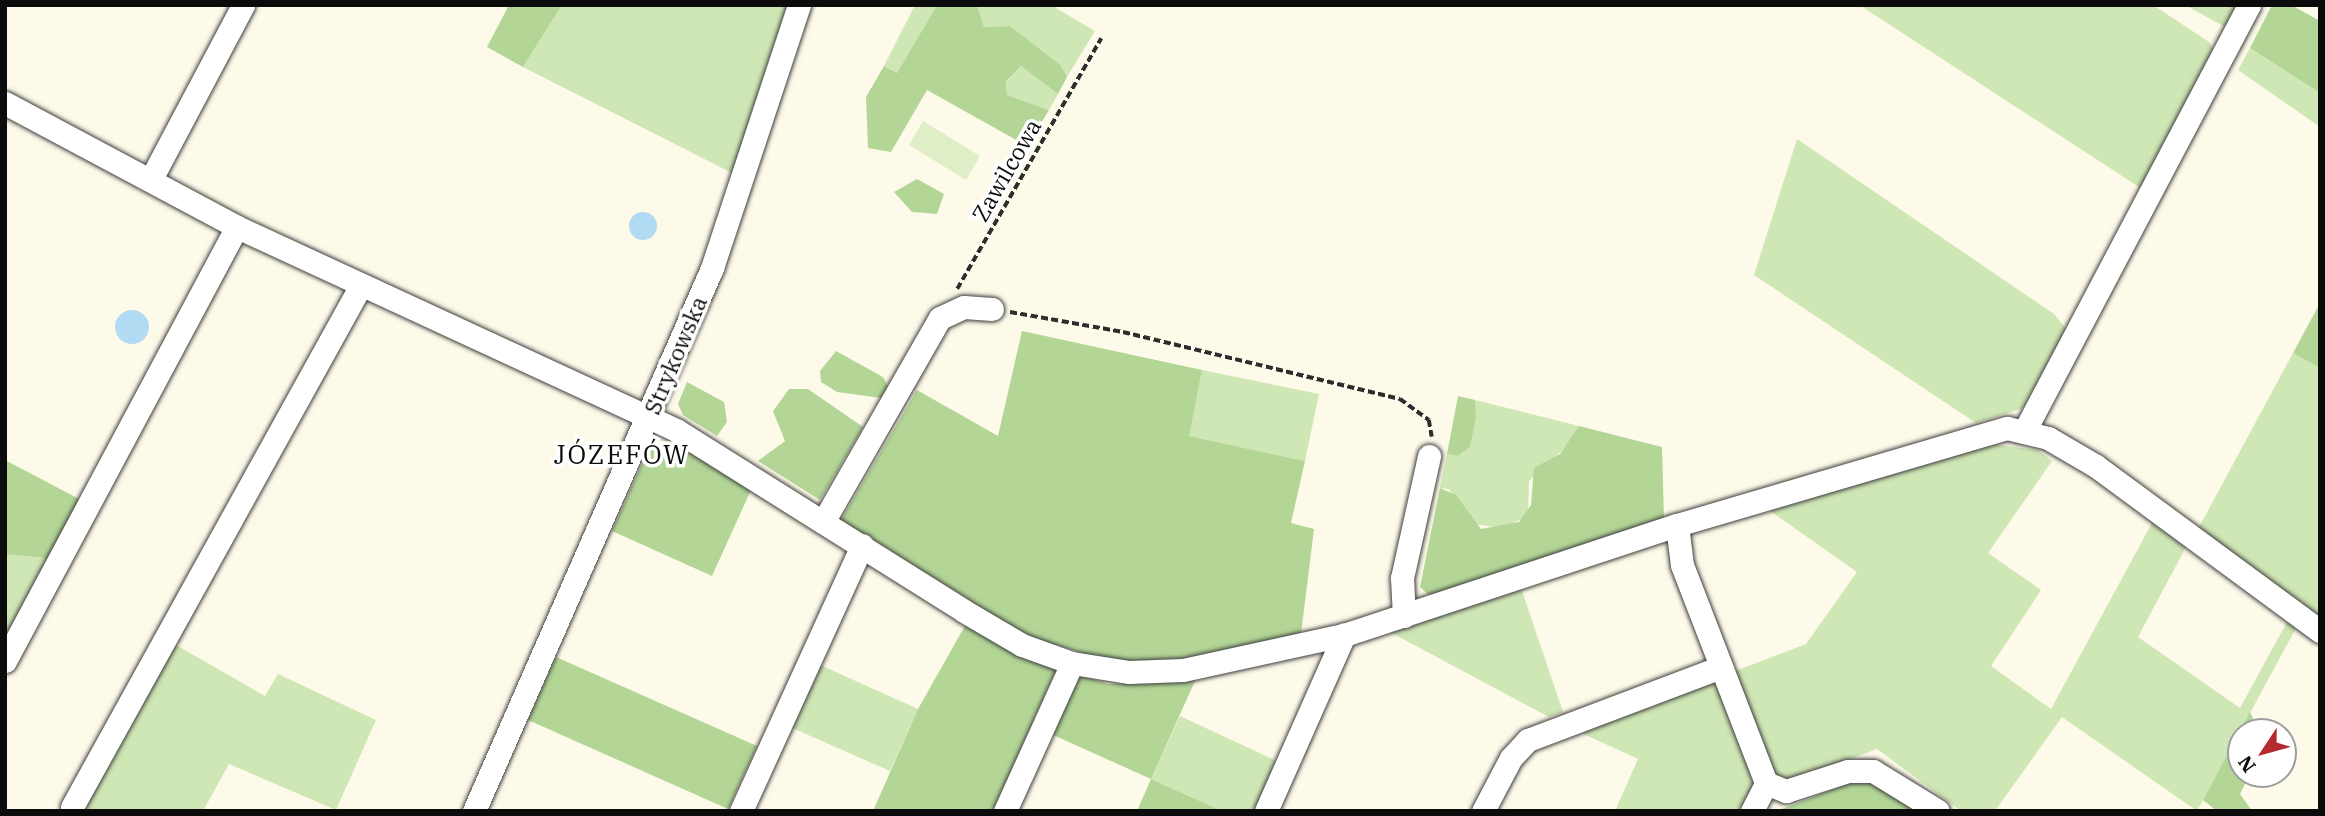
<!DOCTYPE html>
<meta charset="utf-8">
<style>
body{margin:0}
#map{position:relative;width:2325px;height:816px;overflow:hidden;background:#fefae9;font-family:"IBM Plex Serif",serif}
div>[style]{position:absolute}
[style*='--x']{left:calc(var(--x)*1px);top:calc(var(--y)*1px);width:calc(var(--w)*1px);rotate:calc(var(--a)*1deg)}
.green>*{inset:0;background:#cfe6b5}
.forest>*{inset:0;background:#b3d696}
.pitch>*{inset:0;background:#e0eec7}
.water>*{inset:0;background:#b1daf3}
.round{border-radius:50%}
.path>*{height:3.5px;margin-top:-1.75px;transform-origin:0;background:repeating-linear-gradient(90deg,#2d2d2d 0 7px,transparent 0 10.5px)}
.roads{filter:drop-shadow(0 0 2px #3e3e3e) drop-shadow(0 0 2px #3e3e3e)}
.minor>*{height:23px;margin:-11.5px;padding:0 11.5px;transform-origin:11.5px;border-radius:11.5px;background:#fff}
span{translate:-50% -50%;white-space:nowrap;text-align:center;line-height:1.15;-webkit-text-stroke:7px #fff;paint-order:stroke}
.street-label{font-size:23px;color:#0b0b0b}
.quarter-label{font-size:26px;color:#0b0b0b;letter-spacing:2px}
.frame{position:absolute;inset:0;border:7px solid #0b0b0b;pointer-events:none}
.north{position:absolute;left:2227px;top:718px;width:70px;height:70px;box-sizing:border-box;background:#fff;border:2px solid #9d9d9d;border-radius:50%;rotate:234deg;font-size:19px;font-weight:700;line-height:28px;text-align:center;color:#0b0b0b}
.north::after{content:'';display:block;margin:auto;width:24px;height:32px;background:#b32a31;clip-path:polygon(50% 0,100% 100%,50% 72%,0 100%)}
</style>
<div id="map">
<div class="green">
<i style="clip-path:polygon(562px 5px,787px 5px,736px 175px,523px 67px)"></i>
<i style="clip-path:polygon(915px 5px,937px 5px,897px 73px,884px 66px)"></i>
<i style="clip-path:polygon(977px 5px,1051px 5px,1095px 31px,1067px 77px,1010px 26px,984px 27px)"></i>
<i style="clip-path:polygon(2153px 5px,2209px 42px,2216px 53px,2142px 189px,1861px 6px)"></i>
<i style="clip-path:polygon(2185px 5px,2242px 5px,2229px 29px)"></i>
<i style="clip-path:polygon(2250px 48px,2320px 93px,2320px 127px,2238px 70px)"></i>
<i style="clip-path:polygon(1021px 66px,1058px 94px,1049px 110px,1007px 95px,1006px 83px)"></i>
<i style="clip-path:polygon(1797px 139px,2054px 314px,2066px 329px,2023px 408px,1976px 423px,1754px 275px)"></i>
<i style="clip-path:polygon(2293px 353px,2320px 368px,2320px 619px,2197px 531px)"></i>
<i style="clip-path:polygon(1202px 370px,1319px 394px,1305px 461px,1188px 436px)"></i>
<i style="clip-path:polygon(1475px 400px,1579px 426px,1571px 442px,1529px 481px,1528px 516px,1503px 528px,1472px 524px,1449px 489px,1440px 488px,1447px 454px,1458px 456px,1470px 447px)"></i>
<i style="clip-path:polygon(1998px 445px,2038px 450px,2052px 461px,1988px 553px,2041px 590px,1991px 666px,2051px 709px,2152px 523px,2186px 547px,2138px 637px,2240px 708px,2287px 622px,2296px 628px,2197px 811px,2062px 717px,1995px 811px,1961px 811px,1877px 749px,1789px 782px,1775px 777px,1735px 671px,1806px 644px,1857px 572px,1770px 511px,1976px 446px)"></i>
<i style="clip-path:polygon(24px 551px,49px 558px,5px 640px,5px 554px)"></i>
<i style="clip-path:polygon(1521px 588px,1563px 712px,1549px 717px,1390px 632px)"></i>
<i style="clip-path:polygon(169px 641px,265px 696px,278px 674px,376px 720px,336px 810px,229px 764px,203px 811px,80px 811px)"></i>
<i style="clip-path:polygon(818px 664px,918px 709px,890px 771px,790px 727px)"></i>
<i style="clip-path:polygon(1715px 678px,1755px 785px,1742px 811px,1615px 811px,1638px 759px,1575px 730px)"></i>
<i style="clip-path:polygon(1180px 716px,1279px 762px,1258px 811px,1222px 811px,1151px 779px)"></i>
</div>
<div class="forest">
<i style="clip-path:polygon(509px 5px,562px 5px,523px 67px,487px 47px)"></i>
<i style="clip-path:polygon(937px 5px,977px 5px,984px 27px,1010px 26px,1060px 65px,1067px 77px,1058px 94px,1021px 66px,1006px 82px,1007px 95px,1049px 110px,1027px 146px,927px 90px,891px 152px,868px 148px,866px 97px,884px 66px,897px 73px)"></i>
<i style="clip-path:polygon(2272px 5px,2291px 5px,2320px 21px,2320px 93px,2250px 48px)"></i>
<i style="clip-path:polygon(917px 179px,944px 194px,937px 214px,912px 212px,894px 192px)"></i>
<i style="clip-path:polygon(2320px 303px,2320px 368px,2293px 353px)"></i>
<i style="clip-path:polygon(1022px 331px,1202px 370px,1189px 436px,1305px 461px,1291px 523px,1314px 529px,1301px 634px,1202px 659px,1113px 662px,1027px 636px,841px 520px,917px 390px,998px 436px)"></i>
<i style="clip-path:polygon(836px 351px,883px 377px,888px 386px,881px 398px,837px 392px,821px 382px,820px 371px)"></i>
<i style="clip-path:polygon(687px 382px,724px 402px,727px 422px,717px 436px,683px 415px,678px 404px)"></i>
<i style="clip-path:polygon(789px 389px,808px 389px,863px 427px,820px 500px,758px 461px,785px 441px,773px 411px)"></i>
<i style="clip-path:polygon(1458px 396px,1475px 400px,1476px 417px,1470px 447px,1458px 456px,1447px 454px)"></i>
<i style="clip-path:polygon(1579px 426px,1662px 447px,1664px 518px,1431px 597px,1420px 587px,1440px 488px,1456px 495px,1481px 529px,1519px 522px,1531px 505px,1534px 468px,1560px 454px)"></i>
<i style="clip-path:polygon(672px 441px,751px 490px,712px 576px,612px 531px,648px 451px)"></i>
<i style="clip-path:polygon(5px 460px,81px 500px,49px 558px,5px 554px)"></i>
<i style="clip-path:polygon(966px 624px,1057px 668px,993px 811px,873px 811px,918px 709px)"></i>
<i style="clip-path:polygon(556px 657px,757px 746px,728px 809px,528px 720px)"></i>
<i style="clip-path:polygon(1078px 674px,1108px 684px,1195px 681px,1151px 779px,1222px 811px,1137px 811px,1151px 779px,1051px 734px)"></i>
<i style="clip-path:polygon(2250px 712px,2260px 732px,2241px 732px,2241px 774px,2250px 774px,2240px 794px,2252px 811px,2217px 811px,2203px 800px)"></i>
<i style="clip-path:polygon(1873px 774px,1923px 811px,1777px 811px)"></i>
</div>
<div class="pitch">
<i style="clip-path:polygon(923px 121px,980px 156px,966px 180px,909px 145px)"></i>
</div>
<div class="water">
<i class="round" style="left:629px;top:212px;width:28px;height:28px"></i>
<i class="round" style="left:115px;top:310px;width:34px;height:34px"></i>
</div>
<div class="path">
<i style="--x:957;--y:289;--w:289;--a:-60.1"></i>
<i style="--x:1010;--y:312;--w:115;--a:10"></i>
<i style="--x:1123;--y:332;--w:285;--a:13.6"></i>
<i style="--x:1400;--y:399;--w:36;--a:36"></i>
<i style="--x:1429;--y:420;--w:17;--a:80"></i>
</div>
<div class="roads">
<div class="minor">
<i style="--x:5;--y:103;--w:263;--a:28.1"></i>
<i style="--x:237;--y:227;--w:484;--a:24.8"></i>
<i style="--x:676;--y:430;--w:340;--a:32.1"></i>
<i style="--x:964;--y:611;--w:67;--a:30.4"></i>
<i style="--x:1022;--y:645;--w:53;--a:19.8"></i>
<i style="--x:1072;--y:663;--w:58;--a:9"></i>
<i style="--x:1129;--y:672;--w:54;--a:-2.1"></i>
<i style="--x:1183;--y:670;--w:165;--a:-12.3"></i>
<i style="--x:1344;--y:635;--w:351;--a:-18.3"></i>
<i style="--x:1677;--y:525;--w:344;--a:-16.4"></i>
<i style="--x:2007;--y:428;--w:42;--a:13.7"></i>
<i style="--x:2048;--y:438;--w:56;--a:30.3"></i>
<i style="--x:2096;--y:466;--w:278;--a:36.4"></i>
<i style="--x:151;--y:179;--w:197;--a:-62.1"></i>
<i style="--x:2025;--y:430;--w:480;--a:-62.2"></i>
<i style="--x:823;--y:522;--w:235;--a:-60.2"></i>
<i style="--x:940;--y:318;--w:26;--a:-25"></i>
<i style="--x:964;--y:307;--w:28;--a:4"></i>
<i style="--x:1677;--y:525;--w:40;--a:82.9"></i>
<i style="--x:1682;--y:565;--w:234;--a:68.9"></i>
<i style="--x:1766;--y:783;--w:22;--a:22"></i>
<i style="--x:1786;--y:791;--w:65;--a:-17.9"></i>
<i style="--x:1848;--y:771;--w:25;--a:0"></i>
<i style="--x:1873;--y:771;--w:76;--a:31.6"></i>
<i style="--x:1404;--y:616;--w:38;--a:-93"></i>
<i style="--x:1402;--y:578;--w:125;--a:-77.5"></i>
<i style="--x:5;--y:661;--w:492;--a:-61.9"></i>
<i style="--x:72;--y:807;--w:597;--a:-61.03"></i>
<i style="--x:474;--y:811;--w:593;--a:-66.33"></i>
<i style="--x:712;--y:268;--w:277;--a:-71.7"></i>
<i style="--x:741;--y:811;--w:292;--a:-65.5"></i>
<i style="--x:1005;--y:811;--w:162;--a:-65.6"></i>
<i style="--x:1266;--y:811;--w:193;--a:-66.1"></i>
<i style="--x:1483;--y:811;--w:60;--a:-62.2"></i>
<i style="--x:1511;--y:758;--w:25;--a:-47"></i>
<i style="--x:1528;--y:740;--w:204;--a:-20.7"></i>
<i style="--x:1752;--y:811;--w:31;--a:-63"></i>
</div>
</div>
<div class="street-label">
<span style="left:1006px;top:170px;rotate:-60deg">Zawilcowa</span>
<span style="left:675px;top:355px;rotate:-67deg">Strykowska</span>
</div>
<div class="quarter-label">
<span style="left:622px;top:455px">JÓZEFÓW</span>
</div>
<div class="frame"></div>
<div class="north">N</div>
</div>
